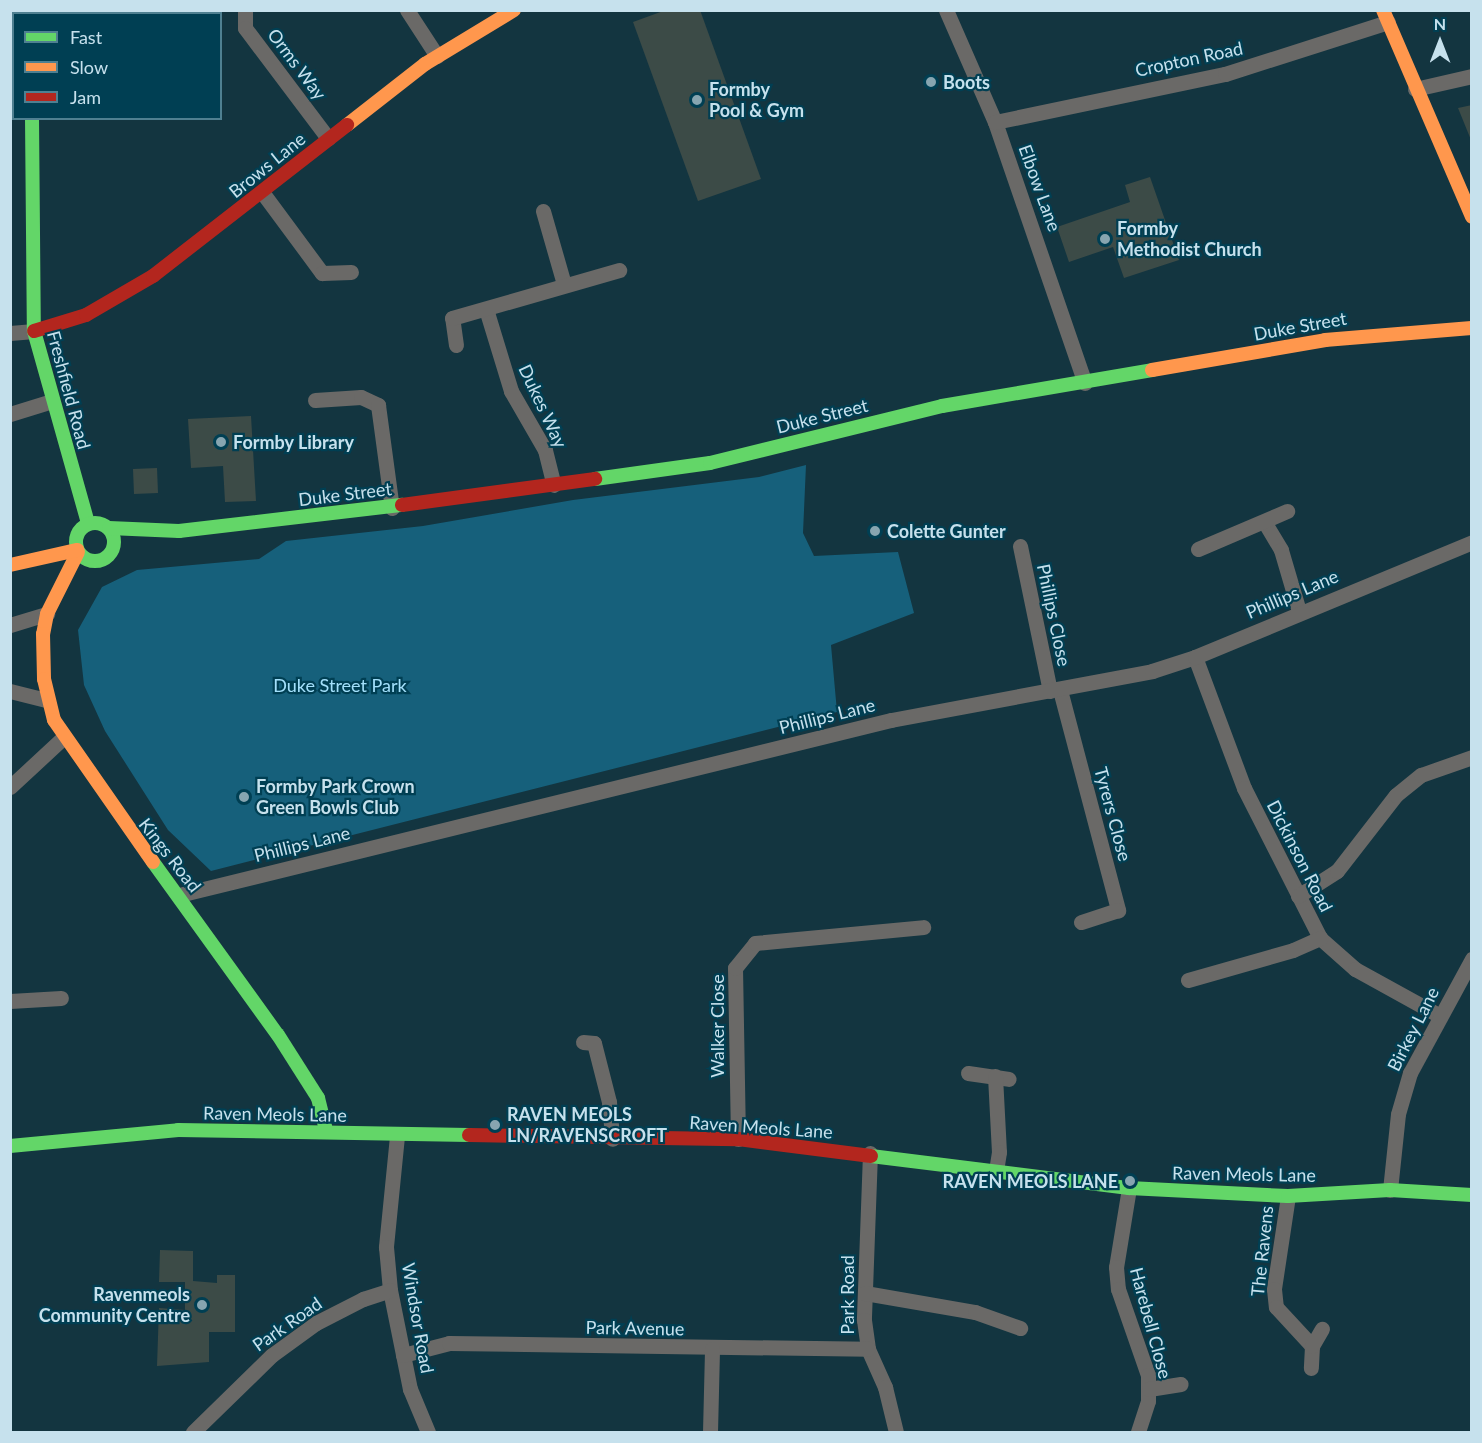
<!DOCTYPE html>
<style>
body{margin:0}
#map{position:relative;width:1482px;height:1443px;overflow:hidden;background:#133540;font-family:Lato,sans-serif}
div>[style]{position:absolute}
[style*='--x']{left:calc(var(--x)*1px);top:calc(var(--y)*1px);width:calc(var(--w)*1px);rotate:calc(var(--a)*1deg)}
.green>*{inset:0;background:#16607b}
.building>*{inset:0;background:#3c4b47}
.street>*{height:15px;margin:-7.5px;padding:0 7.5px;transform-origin:7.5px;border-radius:7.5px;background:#6a6967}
.fast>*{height:14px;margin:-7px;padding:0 7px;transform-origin:7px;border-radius:7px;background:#63d668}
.fast>.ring{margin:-7px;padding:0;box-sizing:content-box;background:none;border:14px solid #63d668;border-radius:50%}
.slow>*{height:14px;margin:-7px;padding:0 7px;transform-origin:7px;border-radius:7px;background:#ff974d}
.jam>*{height:14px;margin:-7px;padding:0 7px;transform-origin:7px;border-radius:7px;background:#b3261e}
.dots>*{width:16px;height:16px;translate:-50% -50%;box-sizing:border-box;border:3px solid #003f53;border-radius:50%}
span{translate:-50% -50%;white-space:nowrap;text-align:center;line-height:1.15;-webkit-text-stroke:4.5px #003f53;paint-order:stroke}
.street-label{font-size:18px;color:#c6e1ed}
.poi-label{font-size:18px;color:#c6e1ed;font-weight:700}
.left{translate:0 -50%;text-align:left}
.right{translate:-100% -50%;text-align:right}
.park-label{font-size:18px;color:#a3e0fb}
.frame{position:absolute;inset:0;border:12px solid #c6e1ed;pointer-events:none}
.legend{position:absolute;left:12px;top:12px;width:210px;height:108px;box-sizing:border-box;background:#003f53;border:2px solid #4f8091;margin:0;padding:8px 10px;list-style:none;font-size:18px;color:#c6e1ed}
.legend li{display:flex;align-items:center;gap:12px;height:30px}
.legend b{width:30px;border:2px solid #4f8091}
.north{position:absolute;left:1410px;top:12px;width:60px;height:60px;-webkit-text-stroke:4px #003f53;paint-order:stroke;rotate:0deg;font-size:16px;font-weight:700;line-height:24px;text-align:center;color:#c6e1ed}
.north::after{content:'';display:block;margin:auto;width:21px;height:27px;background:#c6e1ed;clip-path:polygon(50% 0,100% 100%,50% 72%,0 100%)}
</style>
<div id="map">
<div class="green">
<i style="clip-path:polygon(806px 465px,803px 533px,814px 556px,898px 552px,914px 613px,831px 645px,837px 712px,211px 871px,168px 830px,105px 731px,84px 685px,78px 630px,102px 587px,137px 570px,259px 559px,286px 541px,423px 526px,573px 500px,759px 477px)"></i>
</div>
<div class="building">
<i style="clip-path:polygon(666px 10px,700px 10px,761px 179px,698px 201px,633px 22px)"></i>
<i style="clip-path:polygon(1472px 105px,1472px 140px,1471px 140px,1458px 108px)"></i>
<i style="clip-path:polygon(1150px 177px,1179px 260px,1124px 278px,1113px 247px,1069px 262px,1057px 227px,1130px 202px,1125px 185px)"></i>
<i style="clip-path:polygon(251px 416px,256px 501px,225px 502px,223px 466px,191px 468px,188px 419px)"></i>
<i style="clip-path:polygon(157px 468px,158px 493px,134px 494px,133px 469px)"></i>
<i style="clip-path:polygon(160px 1250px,193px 1251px,193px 1281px,217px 1283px,217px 1275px,235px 1275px,235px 1332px,209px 1332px,209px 1362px,157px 1366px,159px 1308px,185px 1310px,185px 1282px,159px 1282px)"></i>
</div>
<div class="street">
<i style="--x:245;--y:10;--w:18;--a:90"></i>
<i style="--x:245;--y:28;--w:138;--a:53"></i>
<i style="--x:407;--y:10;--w:55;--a:56.9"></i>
<i style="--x:946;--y:10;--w:122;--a:66.4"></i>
<i style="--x:995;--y:122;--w:276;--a:71"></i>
<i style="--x:1415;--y:89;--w:58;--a:-12.8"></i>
<i style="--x:995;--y:122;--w:235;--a:-11.8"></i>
<i style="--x:1225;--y:74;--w:171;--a:-17.7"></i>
<i style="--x:262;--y:192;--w:101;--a:53.5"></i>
<i style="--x:322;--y:273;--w:29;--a:-2"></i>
<i style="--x:543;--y:211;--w:76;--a:74"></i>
<i style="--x:486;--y:309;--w:86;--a:73"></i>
<i style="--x:511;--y:391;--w:68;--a:60"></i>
<i style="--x:545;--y:450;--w:36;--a:76"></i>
<i style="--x:10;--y:333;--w:24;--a:-5"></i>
<i style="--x:456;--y:345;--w:27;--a:-98"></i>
<i style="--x:452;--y:318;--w:174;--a:-16"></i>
<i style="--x:315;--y:400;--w:46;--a:-3.7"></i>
<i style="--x:361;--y:397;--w:19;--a:25"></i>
<i style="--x:378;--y:405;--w:104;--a:82.3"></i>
<i style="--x:10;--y:414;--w:44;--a:-17.2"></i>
<i style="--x:1265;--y:523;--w:31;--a:59"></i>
<i style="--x:1281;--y:550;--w:64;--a:73.6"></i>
<i style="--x:1020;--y:546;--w:148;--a:78.3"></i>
<i style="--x:1198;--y:549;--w:97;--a:-23.1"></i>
<i style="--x:10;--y:625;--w:39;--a:-17"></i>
<i style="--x:1195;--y:657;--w:140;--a:69.5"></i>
<i style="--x:1244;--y:788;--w:168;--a:63.1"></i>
<i style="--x:1320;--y:938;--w:47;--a:41.5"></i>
<i style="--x:1355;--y:969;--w:97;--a:28.9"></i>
<i style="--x:1060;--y:690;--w:228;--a:75.2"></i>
<i style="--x:1118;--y:910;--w:39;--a:162"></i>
<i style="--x:10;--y:691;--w:38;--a:14"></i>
<i style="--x:10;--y:787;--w:72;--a:-42.8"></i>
<i style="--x:179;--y:895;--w:733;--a:-13.81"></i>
<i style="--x:891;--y:720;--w:266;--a:-10.6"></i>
<i style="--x:1152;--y:671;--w:45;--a:-18"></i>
<i style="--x:1195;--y:657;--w:300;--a:-22.5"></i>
<i style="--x:1298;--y:896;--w:46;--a:-32.7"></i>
<i style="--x:1337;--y:871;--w:96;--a:-52.2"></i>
<i style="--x:1396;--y:795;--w:32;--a:-39"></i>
<i style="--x:1421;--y:775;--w:54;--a:-19.4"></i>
<i style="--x:1188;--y:980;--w:109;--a:-15.9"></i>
<i style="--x:1293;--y:950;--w:30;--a:-24"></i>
<i style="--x:10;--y:1001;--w:51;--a:-3.4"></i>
<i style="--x:583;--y:1042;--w:11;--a:5"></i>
<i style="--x:594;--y:1043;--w:61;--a:75.7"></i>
<i style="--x:609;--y:1102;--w:37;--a:85"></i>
<i style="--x:968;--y:1073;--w:41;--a:8.3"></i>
<i style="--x:995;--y:1076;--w:76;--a:87"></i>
<i style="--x:999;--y:1152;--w:19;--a:99"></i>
<i style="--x:397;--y:1136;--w:112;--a:95.7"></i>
<i style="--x:386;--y:1247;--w:43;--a:84.7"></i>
<i style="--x:390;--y:1290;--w:101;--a:78.6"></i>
<i style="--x:410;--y:1389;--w:47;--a:67.3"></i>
<i style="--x:738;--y:1139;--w:171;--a:-91"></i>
<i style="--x:735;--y:968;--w:32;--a:-51"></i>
<i style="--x:755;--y:943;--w:169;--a:-5.4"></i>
<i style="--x:870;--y:1153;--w:167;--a:92.1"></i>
<i style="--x:864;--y:1320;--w:29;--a:82"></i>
<i style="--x:868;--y:1349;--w:42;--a:65.9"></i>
<i style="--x:885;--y:1387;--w:46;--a:76.3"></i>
<i style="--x:1129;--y:1188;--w:80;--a:99.3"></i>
<i style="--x:1116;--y:1267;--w:22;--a:85"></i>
<i style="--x:1118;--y:1289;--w:91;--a:70.8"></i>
<i style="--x:1148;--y:1375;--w:26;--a:90"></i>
<i style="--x:1148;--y:1401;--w:33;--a:108"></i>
<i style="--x:1390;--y:1190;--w:76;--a:-84"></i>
<i style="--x:1398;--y:1114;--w:43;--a:-73.7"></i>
<i style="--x:1410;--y:1073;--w:130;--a:-61.5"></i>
<i style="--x:1288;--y:1196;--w:94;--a:98.6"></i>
<i style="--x:1274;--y:1289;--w:18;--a:84"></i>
<i style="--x:1276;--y:1307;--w:53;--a:47.3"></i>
<i style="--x:1312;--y:1346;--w:22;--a:93"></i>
<i style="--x:865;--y:1293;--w:112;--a:9.8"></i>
<i style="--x:975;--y:1312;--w:48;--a:19.6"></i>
<i style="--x:1312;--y:1346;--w:20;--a:-60"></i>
<i style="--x:403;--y:1355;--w:48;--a:-14.6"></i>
<i style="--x:449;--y:1343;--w:419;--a:0.8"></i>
<i style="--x:1149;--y:1389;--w:32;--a:-9"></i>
<i style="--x:193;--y:1432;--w:110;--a:-44.3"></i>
<i style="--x:272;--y:1355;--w:54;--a:-36"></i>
<i style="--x:316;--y:1323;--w:53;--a:-27.1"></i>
<i style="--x:363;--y:1299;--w:28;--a:-18"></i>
<i style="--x:710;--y:1432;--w:83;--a:-88.6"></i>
</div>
<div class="fast">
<i style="--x:32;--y:118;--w:213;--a:89.5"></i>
<i style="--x:34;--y:331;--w:199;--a:74.3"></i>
<i style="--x:595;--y:479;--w:116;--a:-7.9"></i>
<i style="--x:710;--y:463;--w:239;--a:-13.8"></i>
<i style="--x:942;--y:406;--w:213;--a:-9.7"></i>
<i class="ring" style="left:76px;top:523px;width:24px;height:24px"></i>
<i style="--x:109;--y:528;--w:70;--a:2.5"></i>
<i style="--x:179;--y:531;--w:225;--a:-6.7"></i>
<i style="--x:153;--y:862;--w:213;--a:54.2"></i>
<i style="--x:278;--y:1035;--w:75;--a:57.6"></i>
<i style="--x:318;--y:1098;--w:34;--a:76"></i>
<i style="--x:10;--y:1146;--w:169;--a:-5.4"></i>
<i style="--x:178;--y:1130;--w:291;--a:1"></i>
<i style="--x:871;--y:1156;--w:260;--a:7.1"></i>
<i style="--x:1129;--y:1188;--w:159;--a:2.9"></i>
<i style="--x:1288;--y:1196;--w:102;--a:-3.4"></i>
<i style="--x:1390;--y:1190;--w:82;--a:3.5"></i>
</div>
<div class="slow">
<i style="--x:1383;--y:10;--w:225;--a:66.7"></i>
<i style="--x:347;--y:125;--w:99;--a:-38"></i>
<i style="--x:425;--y:64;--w:104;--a:-31.2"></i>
<i style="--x:1152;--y:370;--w:176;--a:-9.8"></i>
<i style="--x:1325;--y:340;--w:147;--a:-4.7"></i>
<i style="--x:78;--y:552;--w:69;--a:116.6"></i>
<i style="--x:47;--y:614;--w:20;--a:101"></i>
<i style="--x:43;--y:634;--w:45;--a:88.7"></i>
<i style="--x:44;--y:679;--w:42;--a:76.3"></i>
<i style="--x:54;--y:720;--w:173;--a:55.1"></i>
<i style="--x:10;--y:565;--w:69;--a:-12.6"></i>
</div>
<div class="jam">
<i style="--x:33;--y:10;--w:4;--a:90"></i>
<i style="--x:34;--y:331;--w:54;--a:-17.1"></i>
<i style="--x:86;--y:315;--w:78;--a:-30.2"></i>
<i style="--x:153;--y:276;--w:246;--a:-37.9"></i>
<i style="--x:402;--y:505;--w:195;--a:-7.7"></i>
<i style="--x:469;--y:1135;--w:269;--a:0.9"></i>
<i style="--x:738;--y:1139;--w:134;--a:7.3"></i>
</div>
<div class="dots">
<i style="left:931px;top:82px;background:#87a5b0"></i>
<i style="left:697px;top:100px;background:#87a5b0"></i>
<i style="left:1105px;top:239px;background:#87a5b0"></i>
<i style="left:221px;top:442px;background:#87a5b0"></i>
<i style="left:875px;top:531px;background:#87a5b0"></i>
<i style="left:244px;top:797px;background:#87a5b0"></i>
<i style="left:495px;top:1125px;background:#87a5b0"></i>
<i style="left:1130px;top:1181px;background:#87a5b0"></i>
<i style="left:202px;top:1305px;background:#87a5b0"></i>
</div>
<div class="street-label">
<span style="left:1189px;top:59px;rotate:-12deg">Cropton Road</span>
<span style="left:297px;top:64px;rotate:53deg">Orms Way</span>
<span style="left:267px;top:165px;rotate:-39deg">Brows Lane</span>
<span style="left:1040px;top:188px;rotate:70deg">Elbow Lane</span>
<span style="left:1300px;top:326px;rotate:-10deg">Duke Street</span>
<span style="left:69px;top:390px;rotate:75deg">Freshfield Road</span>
<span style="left:543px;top:406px;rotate:65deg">Dukes Way</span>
<span style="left:822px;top:416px;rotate:-14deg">Duke Street</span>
<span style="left:345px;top:494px;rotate:-7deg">Duke Street</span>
<span style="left:1292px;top:594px;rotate:-23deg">Phillips Lane</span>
<span style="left:1054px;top:615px;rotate:78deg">Phillips Close</span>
<span style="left:827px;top:716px;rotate:-14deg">Phillips Lane</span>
<span style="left:1113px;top:814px;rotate:75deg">Tyrers Close</span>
<span style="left:302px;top:844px;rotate:-14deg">Phillips Lane</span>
<span style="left:170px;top:855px;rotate:52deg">Kings Road</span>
<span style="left:1300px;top:856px;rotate:63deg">Dickinson Road</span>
<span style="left:717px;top:1026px;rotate:-90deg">Walker Close</span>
<span style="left:1413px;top:1029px;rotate:-63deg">Birkey Lane</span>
<span style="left:275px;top:1114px;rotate:1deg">Raven Meols Lane</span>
<span style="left:761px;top:1127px;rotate:4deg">Raven Meols Lane</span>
<span style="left:1244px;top:1174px;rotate:1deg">Raven Meols Lane</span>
<span style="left:1262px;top:1251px;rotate:-84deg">The Ravens</span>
<span style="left:847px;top:1295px;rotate:-90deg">Park Road</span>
<span style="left:418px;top:1318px;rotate:80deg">Windsor Road</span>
<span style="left:1151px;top:1323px;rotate:75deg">Harebell Close</span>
<span style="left:287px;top:1324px;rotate:-35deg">Park Road</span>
<span style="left:635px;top:1328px;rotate:1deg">Park Avenue</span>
</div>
<div class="poi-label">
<span class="left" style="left:943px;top:82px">Boots</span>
<span class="left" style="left:709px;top:100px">Formby<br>Pool &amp; Gym</span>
<span class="left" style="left:1117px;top:239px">Formby<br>Methodist Church</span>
<span class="left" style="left:233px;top:442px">Formby Library</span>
<span class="left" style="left:887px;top:531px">Colette Gunter</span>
<span class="left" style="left:256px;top:797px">Formby Park Crown<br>Green Bowls Club</span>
<span class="left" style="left:507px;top:1125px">RAVEN MEOLS<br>LN/RAVENSCROFT</span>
<span class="right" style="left:1118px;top:1181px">RAVEN MEOLS LANE</span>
<span class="right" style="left:190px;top:1305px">Ravenmeols<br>Community Centre</span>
</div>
<div class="park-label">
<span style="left:340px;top:685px">Duke Street Park</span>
</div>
<div class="frame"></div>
<ul class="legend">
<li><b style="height:8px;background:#63d668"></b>Fast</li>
<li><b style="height:8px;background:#ff974d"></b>Slow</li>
<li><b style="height:8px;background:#b3261e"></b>Jam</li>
</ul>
<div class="north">N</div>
</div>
